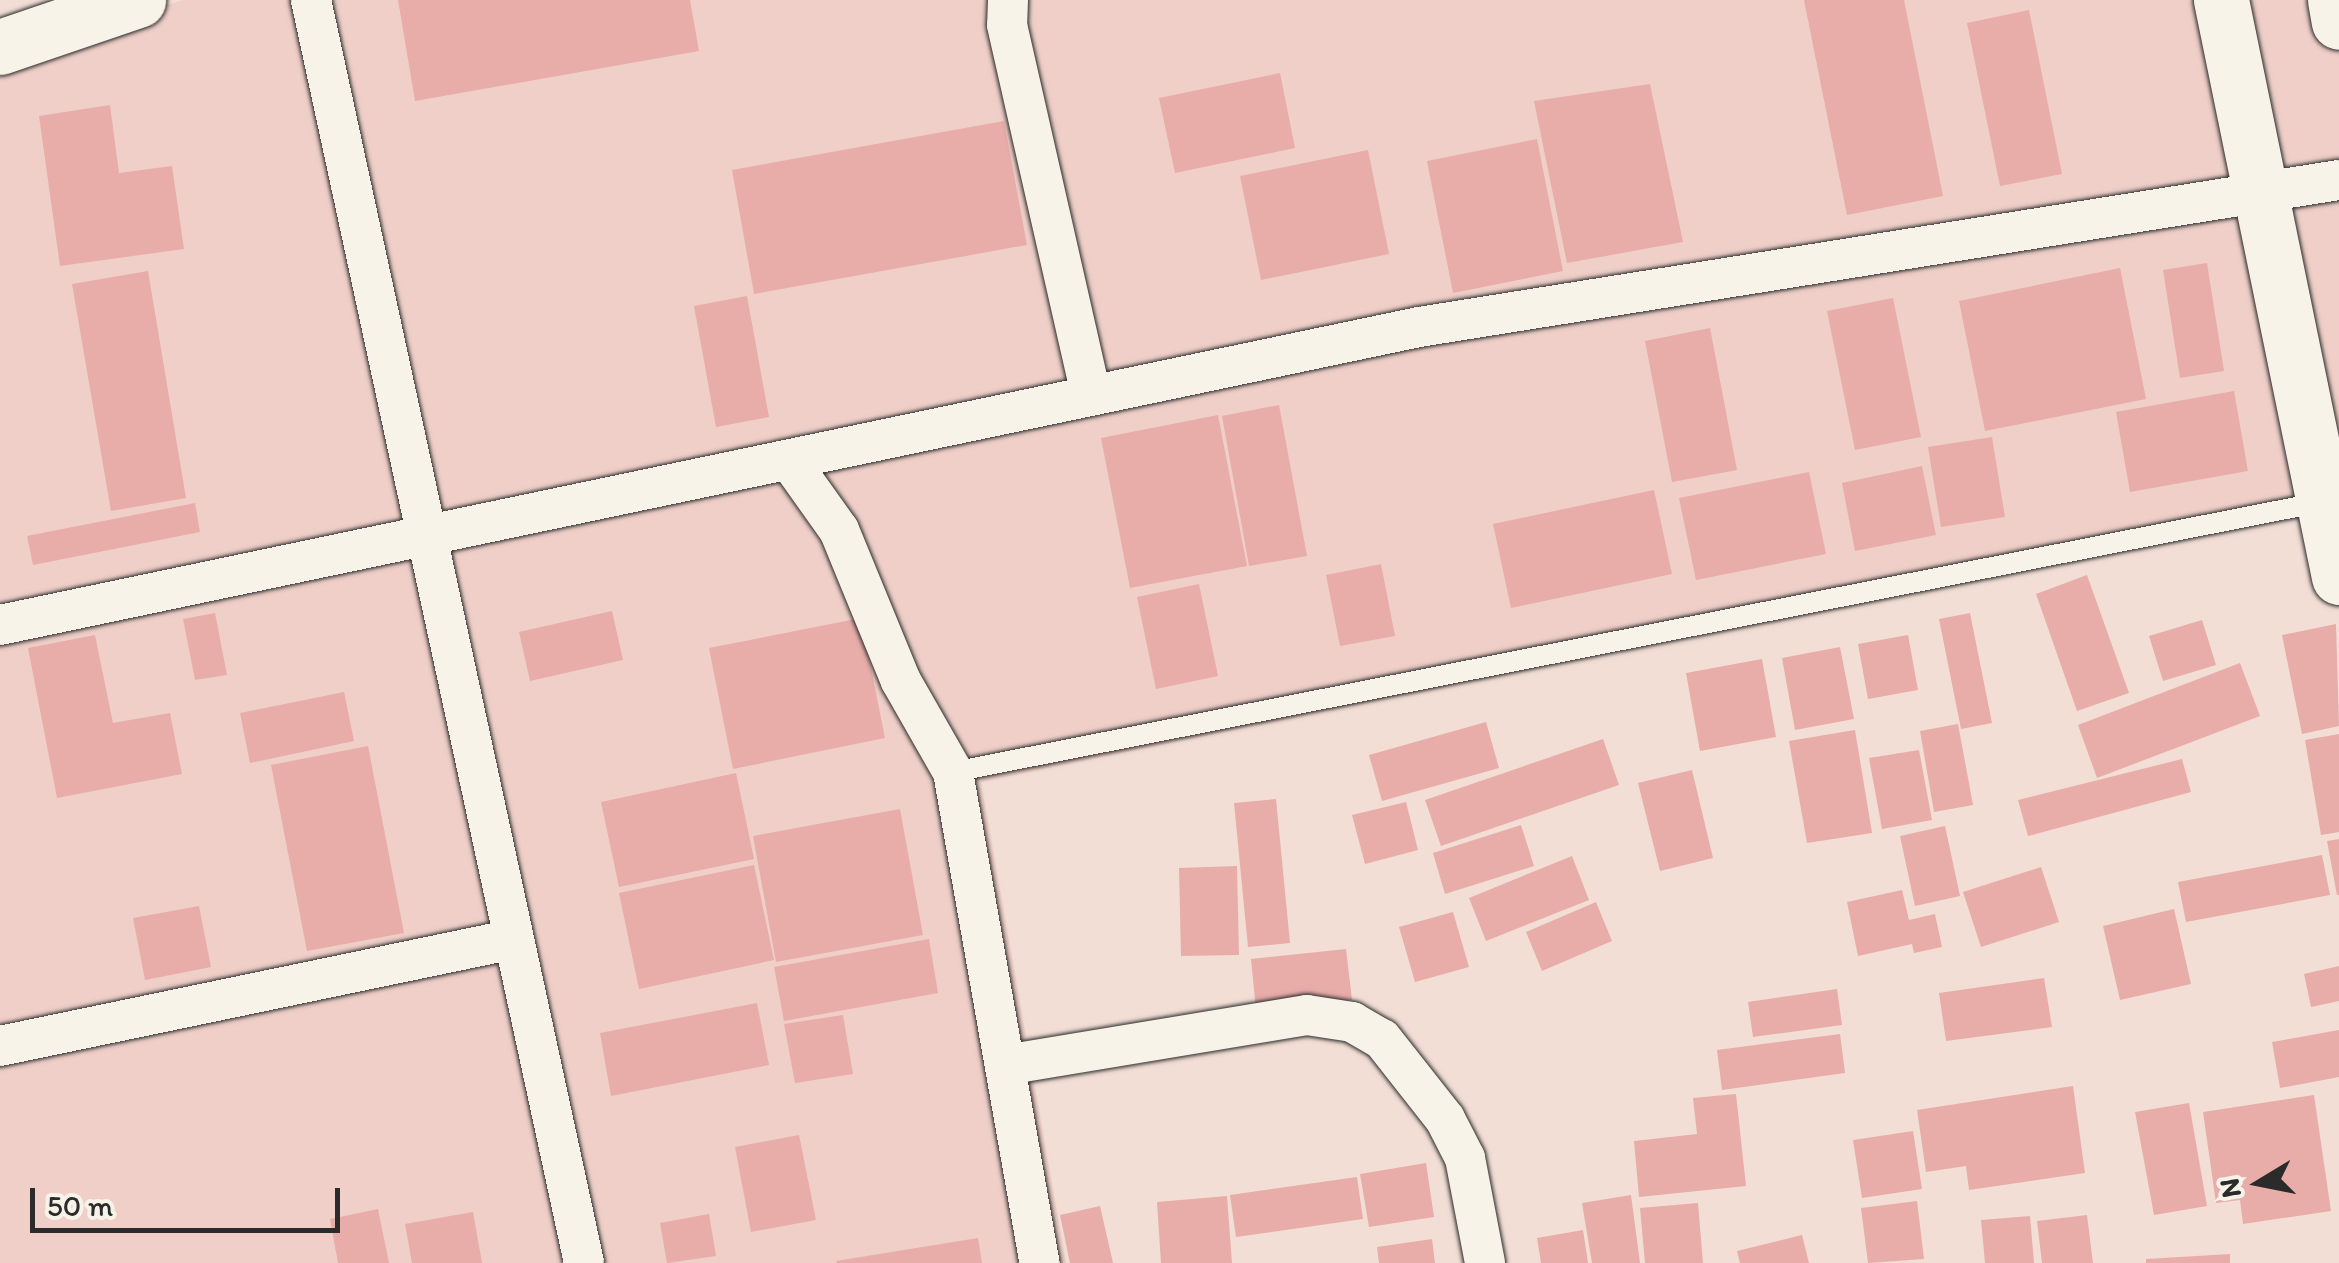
<!DOCTYPE html>
<style>
body{margin:0}
#map{position:relative;width:2339px;height:1263px;overflow:hidden;background:#f2ded5;font-family:Itim,sans-serif}
div>[style]{position:absolute}
[style*='--x']{left:calc(var(--x)*1px);top:calc(var(--y)*1px);width:calc(var(--w)*1px);rotate:calc(var(--a)*1deg)}
.built>*{inset:0;background:#efcfc8}
.building>*{inset:0;background:#e8ada9}
.roads{filter:drop-shadow(0 0 2px #2b2b2b) drop-shadow(0 0 2px #2b2b2b)}
.lane>*{height:20px;margin:-10px;padding:0 10px;transform-origin:10px;border-radius:10px;background:#f7f3e8}
.street>*{height:40px;margin:-20px;padding:0 20px;transform-origin:20px;border-radius:20px;background:#f7f3e8}
.secondary>*{height:55px;margin:-27.5px;padding:0 27.5px;transform-origin:27.5px;border-radius:27.5px;background:#f7f3e8}
span{translate:-50% -50%;white-space:nowrap;text-align:center;line-height:1.15;-webkit-text-stroke:8px #f7f3e8;paint-order:stroke}
.north{position:absolute;left:2209px;top:1133px;width:100px;height:100px;-webkit-text-stroke:8px #f7f3e8;paint-order:stroke;rotate:260deg;font-size:28px;font-weight:700;line-height:40px;text-align:center;color:#2b2b2b}
.north::after{content:'';display:block;margin:auto;width:35px;height:45px;background:#2b2b2b;clip-path:polygon(50% 0,100% 100%,50% 72%,0 100%)}
.scale{position:absolute;left:30px;top:1188px;width:310px;height:45px;box-sizing:border-box;border:5px solid #2b2b2b;border-top:0;padding-left:12px;font-size:30px;line-height:35px;white-space:nowrap;color:#2b2b2b;-webkit-text-stroke:8px #f7f3e8;paint-order:stroke}
</style>
<div id="map">
<div class="built">
<i style="clip-path:polygon(183px 0,2339px 0,2339px 503px,981px 782px,1066px 1263px,0 1263px,0 60px)"></i>
</div>
<div class="building">
<i style="clip-path:polygon(398px 0,690px 0,699px 51px,415px 101px)"></i>
<i style="clip-path:polygon(1804px 0,1904px 0,1943px 196px,1847px 215px)"></i>
<i style="clip-path:polygon(2029px 10px,2062px 174px,2000px 186px,1967px 23px)"></i>
<i style="clip-path:polygon(1280px 73px,1295px 148px,1175px 173px,1159px 98px)"></i>
<i style="clip-path:polygon(1650px 84px,1683px 242px,1567px 263px,1534px 101px)"></i>
<i style="clip-path:polygon(110px 105px,119px 173px,172px 166px,184px 249px,60px 266px,39px 116px)"></i>
<i style="clip-path:polygon(1004px 121px,1027px 245px,754px 294px,732px 170px)"></i>
<i style="clip-path:polygon(1537px 139px,1563px 271px,1453px 293px,1427px 161px)"></i>
<i style="clip-path:polygon(1368px 150px,1389px 254px,1261px 280px,1240px 176px)"></i>
<i style="clip-path:polygon(2207px 263px,2224px 371px,2180px 378px,2163px 270px)"></i>
<i style="clip-path:polygon(2120px 268px,2146px 399px,1985px 431px,1959px 301px)"></i>
<i style="clip-path:polygon(148px 271px,186px 498px,111px 511px,72px 284px)"></i>
<i style="clip-path:polygon(747px 296px,769px 417px,716px 427px,694px 306px)"></i>
<i style="clip-path:polygon(1893px 298px,1921px 437px,1855px 450px,1827px 311px)"></i>
<i style="clip-path:polygon(1710px 328px,1737px 470px,1672px 482px,1645px 341px)"></i>
<i style="clip-path:polygon(2234px 391px,2248px 471px,2130px 492px,2116px 412px)"></i>
<i style="clip-path:polygon(1279px 405px,1307px 556px,1249px 566px,1222px 416px)"></i>
<i style="clip-path:polygon(1218px 415px,1247px 566px,1130px 588px,1101px 438px)"></i>
<i style="clip-path:polygon(1992px 437px,2005px 517px,1941px 527px,1928px 447px)"></i>
<i style="clip-path:polygon(1922px 466px,1936px 535px,1855px 551px,1842px 483px)"></i>
<i style="clip-path:polygon(1809px 472px,1826px 554px,1696px 580px,1679px 498px)"></i>
<i style="clip-path:polygon(1654px 490px,1672px 574px,1511px 608px,1493px 524px)"></i>
<i style="clip-path:polygon(195px 503px,200px 532px,33px 565px,27px 536px)"></i>
<i style="clip-path:polygon(1381px 564px,1395px 636px,1340px 646px,1326px 575px)"></i>
<i style="clip-path:polygon(2087px 575px,2129px 693px,2077px 711px,2036px 594px)"></i>
<i style="clip-path:polygon(1199px 584px,1218px 676px,1156px 689px,1137px 597px)"></i>
<i style="clip-path:polygon(612px 611px,623px 660px,530px 681px,519px 632px)"></i>
<i style="clip-path:polygon(215px 613px,227px 675px,195px 680px,183px 619px)"></i>
<i style="clip-path:polygon(1970px 613px,1992px 723px,1961px 729px,1939px 619px)"></i>
<i style="clip-path:polygon(861px 618px,885px 738px,733px 769px,709px 648px)"></i>
<i style="clip-path:polygon(2202px 620px,2216px 665px,2163px 681px,2149px 636px)"></i>
<i style="clip-path:polygon(2336px 624px,2339px 726px,2302px 734px,2282px 635px)"></i>
<i style="clip-path:polygon(95px 635px,113px 723px,170px 713px,182px 774px,57px 798px,28px 648px)"></i>
<i style="clip-path:polygon(1908px 635px,1918px 690px,1868px 699px,1858px 644px)"></i>
<i style="clip-path:polygon(1840px 647px,1854px 719px,1795px 730px,1782px 658px)"></i>
<i style="clip-path:polygon(1762px 659px,1776px 737px,1700px 751px,1686px 673px)"></i>
<i style="clip-path:polygon(2240px 663px,2260px 716px,2097px 778px,2078px 725px)"></i>
<i style="clip-path:polygon(344px 692px,354px 741px,250px 763px,240px 713px)"></i>
<i style="clip-path:polygon(1486px 722px,1499px 768px,1382px 801px,1369px 755px)"></i>
<i style="clip-path:polygon(1958px 724px,1973px 805px,1934px 812px,1920px 731px)"></i>
<i style="clip-path:polygon(1855px 730px,1872px 833px,1807px 843px,1789px 741px)"></i>
<i style="clip-path:polygon(2339px 734px,2339px 832px,2321px 835px,2305px 740px)"></i>
<i style="clip-path:polygon(1603px 739px,1619px 785px,1441px 846px,1425px 800px)"></i>
<i style="clip-path:polygon(368px 746px,404px 933px,307px 951px,271px 765px)"></i>
<i style="clip-path:polygon(1919px 750px,1932px 820px,1882px 829px,1869px 758px)"></i>
<i style="clip-path:polygon(2182px 759px,2191px 792px,2028px 836px,2018px 800px)"></i>
<i style="clip-path:polygon(1692px 770px,1713px 858px,1660px 871px,1638px 783px)"></i>
<i style="clip-path:polygon(736px 773px,754px 859px,619px 887px,601px 802px)"></i>
<i style="clip-path:polygon(1276px 799px,1290px 943px,1248px 947px,1234px 803px)"></i>
<i style="clip-path:polygon(1406px 802px,1418px 850px,1365px 864px,1352px 815px)"></i>
<i style="clip-path:polygon(900px 809px,923px 935px,776px 962px,753px 836px)"></i>
<i style="clip-path:polygon(1521px 825px,1534px 866px,1445px 894px,1433px 853px)"></i>
<i style="clip-path:polygon(1945px 826px,1960px 896px,1915px 906px,1900px 836px)"></i>
<i style="clip-path:polygon(2339px 839px,2339px 895px,2337px 895px,2327px 841px)"></i>
<i style="clip-path:polygon(2322px 855px,2330px 895px,2186px 922px,2178px 882px)"></i>
<i style="clip-path:polygon(1572px 856px,1589px 900px,1486px 941px,1469px 898px)"></i>
<i style="clip-path:polygon(754px 865px,774px 960px,639px 989px,619px 893px)"></i>
<i style="clip-path:polygon(1237px 866px,1239px 955px,1181px 956px,1179px 868px)"></i>
<i style="clip-path:polygon(2041px 867px,2059px 922px,1981px 947px,1963px 892px)"></i>
<i style="clip-path:polygon(1902px 890px,1909px 920px,1935px 914px,1942px 947px,1914px 953px,1912px 944px,1858px 956px,1847px 902px)"></i>
<i style="clip-path:polygon(1596px 902px,1612px 941px,1542px 971px,1526px 932px)"></i>
<i style="clip-path:polygon(199px 906px,211px 967px,145px 980px,133px 918px)"></i>
<i style="clip-path:polygon(2174px 909px,2191px 984px,2120px 1000px,2103px 926px)"></i>
<i style="clip-path:polygon(1453px 912px,1469px 967px,1415px 982px,1399px 927px)"></i>
<i style="clip-path:polygon(929px 939px,938px 993px,784px 1021px,774px 967px)"></i>
<i style="clip-path:polygon(1346px 949px,1352px 1000px,1256px 1010px,1251px 959px)"></i>
<i style="clip-path:polygon(2339px 966px,2339px 1001px,2311px 1007px,2304px 974px)"></i>
<i style="clip-path:polygon(2044px 978px,2052px 1027px,1946px 1041px,1939px 993px)"></i>
<i style="clip-path:polygon(1837px 989px,1842px 1025px,1753px 1037px,1748px 1002px)"></i>
<i style="clip-path:polygon(757px 1003px,769px 1065px,611px 1096px,600px 1033px)"></i>
<i style="clip-path:polygon(843px 1015px,853px 1074px,795px 1083px,784px 1024px)"></i>
<i style="clip-path:polygon(2339px 1030px,2339px 1077px,2280px 1088px,2272px 1042px)"></i>
<i style="clip-path:polygon(1840px 1034px,1845px 1073px,1722px 1090px,1717px 1050px)"></i>
<i style="clip-path:polygon(2073px 1086px,2085px 1173px,1969px 1190px,1966px 1166px,1926px 1172px,1917px 1110px)"></i>
<i style="clip-path:polygon(1736px 1094px,1746px 1186px,1639px 1197px,1634px 1141px,1697px 1134px,1693px 1098px)"></i>
<i style="clip-path:polygon(2314px 1095px,2331px 1211px,2243px 1224px,2240px 1200px,2216px 1203px,2203px 1112px)"></i>
<i style="clip-path:polygon(2189px 1103px,2207px 1206px,2154px 1215px,2135px 1112px)"></i>
<i style="clip-path:polygon(1913px 1131px,1922px 1189px,1862px 1198px,1853px 1140px)"></i>
<i style="clip-path:polygon(799px 1135px,816px 1220px,751px 1232px,735px 1147px)"></i>
<i style="clip-path:polygon(1426px 1163px,1434px 1217px,1369px 1227px,1360px 1174px)"></i>
<i style="clip-path:polygon(1357px 1177px,1363px 1219px,1236px 1237px,1230px 1195px)"></i>
<i style="clip-path:polygon(1631px 1195px,1640px 1263px,1592px 1263px,1582px 1203px)"></i>
<i style="clip-path:polygon(1227px 1196px,1232px 1263px,1161px 1263px,1157px 1202px)"></i>
<i style="clip-path:polygon(1917px 1201px,1924px 1259px,1868px 1263px,1861px 1208px)"></i>
<i style="clip-path:polygon(1698px 1203px,1703px 1263px,1645px 1263px,1640px 1208px)"></i>
<i style="clip-path:polygon(1100px 1206px,1113px 1263px,1070px 1263px,1060px 1215px)"></i>
<i style="clip-path:polygon(378px 1209px,389px 1263px,338px 1263px,330px 1219px)"></i>
<i style="clip-path:polygon(473px 1212px,482px 1263px,412px 1263px,405px 1224px)"></i>
<i style="clip-path:polygon(709px 1214px,716px 1256px,667px 1263px,660px 1223px)"></i>
<i style="clip-path:polygon(2087px 1215px,2093px 1263px,2042px 1263px,2037px 1221px)"></i>
<i style="clip-path:polygon(2030px 1216px,2034px 1263px,1985px 1263px,1981px 1220px)"></i>
<i style="clip-path:polygon(1583px 1230px,1588px 1263px,1541px 1263px,1537px 1238px)"></i>
<i style="clip-path:polygon(1802px 1235px,1809px 1263px,1740px 1263px,1737px 1251px)"></i>
<i style="clip-path:polygon(978px 1238px,982px 1263px,837px 1263px,836px 1261px)"></i>
<i style="clip-path:polygon(1432px 1239px,1435px 1263px,1379px 1263px,1377px 1247px)"></i>
<i style="clip-path:polygon(2230px 1254px,2230px 1263px,2146px 1263px,2146px 1259px)"></i>
</div>
<div class="roads">
<div class="lane">
<i style="--x:953;--y:772;--w:1395;--a:-11.16"></i>
</div>
<div class="street">
<i style="--x:311;--y:0;--w:1292;--a:77.8"></i>
<i style="--x:1008;--y:0;--w:25;--a:92"></i>
<i style="--x:1007;--y:25;--w:380;--a:77.2"></i>
<i style="--x:789;--y:460;--w:86;--a:54.5"></i>
<i style="--x:839;--y:530;--w:163;--a:67.7"></i>
<i style="--x:901;--y:681;--w:105;--a:60.3"></i>
<i style="--x:953;--y:772;--w:499;--a:80"></i>
<i style="--x:0;--y:625;--w:1450;--a:-11.86"></i>
<i style="--x:1419;--y:327;--w:932;--a:-9.08"></i>
<i style="--x:0;--y:1046;--w:525;--a:-11.76"></i>
<i style="--x:1005;--y:1065;--w:306;--a:-9.4"></i>
<i style="--x:1307;--y:1015;--w:46;--a:8.8"></i>
<i style="--x:1352;--y:1022;--w:34;--a:30"></i>
<i style="--x:1382;--y:1039;--w:102;--a:51.8"></i>
<i style="--x:1445;--y:1119;--w:44;--a:62.9"></i>
<i style="--x:1465;--y:1158;--w:107;--a:79.2"></i>
</div>
<div class="secondary">
<i style="--x:2221;--y:0;--w:589;--a:78.44"></i>
<i style="--x:2335;--y:0;--w:22;--a:80"></i>
<i style="--x:0;--y:47;--w:146;--a:-18.8"></i>
</div>
</div>
<div class="north">N</div>
<div class="scale">50 m</div>
</div>
